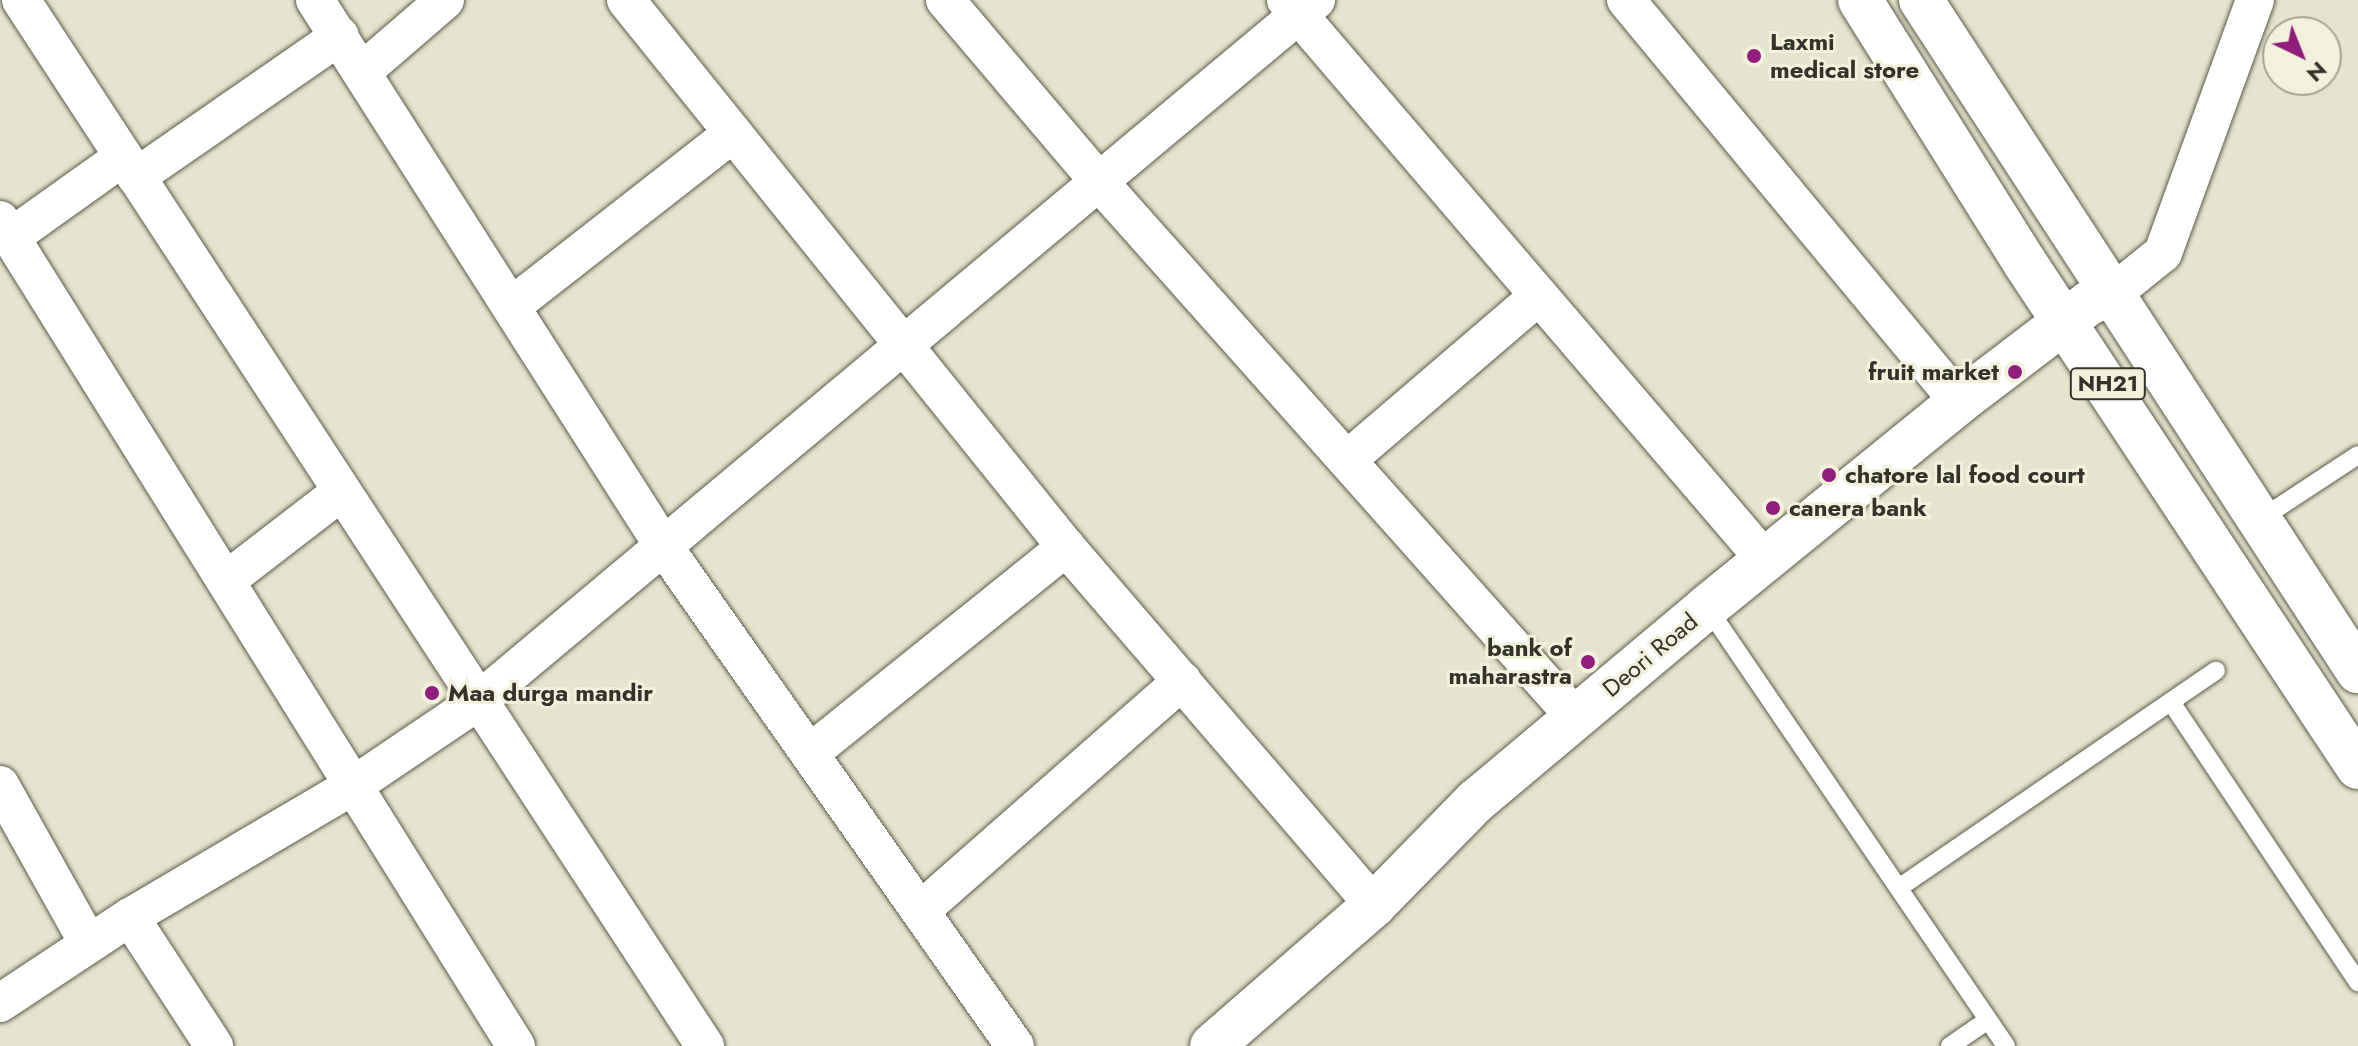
<!DOCTYPE html>
<style>
body{margin:0}
#map{position:relative;width:2358px;height:1046px;overflow:hidden;background:#e5e4ce;font-family:Jost,sans-serif}
div>[style]{position:absolute}
[style*='--x']{left:calc(var(--x)*1px);top:calc(var(--y)*1px);width:calc(var(--w)*1px);rotate:calc(var(--a)*1deg)}
.roads{filter:drop-shadow(0 0 2px #5d5c49) drop-shadow(0 0 2px #5d5c49)}
.lane>*{height:18px;margin:-9px;padding:0 9px;transform-origin:9px;border-radius:9px;background:#fff}
.street>*{height:38px;margin:-19px;padding:0 19px;transform-origin:19px;border-radius:19px;background:#fff}
.secondary>*{height:44px;margin:-22px;padding:0 22px;transform-origin:22px;border-radius:22px;background:#fff}
.highway>*{height:44px;margin:-22px;padding:0 22px;transform-origin:22px;border-radius:22px;background:#fff}
.dots>*{width:22px;height:22px;translate:-50% -50%;box-sizing:border-box;border:4px solid #f2f1db;border-radius:50%}
span{translate:-50% -50%;white-space:nowrap;text-align:center;line-height:1.15;-webkit-text-stroke:6px #f2f1db;paint-order:stroke}
.shield-label span{padding:2px 6px;background:#f2f1db;border:2px solid;border-radius:6px;-webkit-text-stroke-width:0}
.shield-label{font-size:22px;color:#33332a;font-weight:700}
.poi-label{font-size:24px;color:#33332a;font-weight:700}
.left{translate:0 -50%;text-align:left}
.right{translate:-100% -50%;text-align:right}
.street-label{font-size:24px;color:#33332a}
.north{position:absolute;left:2262px;top:16px;width:80px;height:80px;box-sizing:border-box;background:#f2f1db;border:2px solid #a6a594;border-radius:50%;rotate:137deg;font-size:22px;font-weight:700;line-height:32px;text-align:center;color:#33332a}
.north::after{content:'';display:block;margin:auto;width:28px;height:36px;background:#911d7c;clip-path:polygon(50% 0,100% 100%,50% 72%,0 100%)}
</style>
<div id="map">
<div class="roads">
<div class="lane">
<i style="--x:2259;--y:520;--w:118;--a:-33.3"></i>
<i style="--x:1707;--y:607;--w:531;--a:55.74"></i>
<i style="--x:2171;--y:702;--w:337;--a:56.3"></i>
<i style="--x:1900;--y:887;--w:383;--a:-34.4"></i>
<i style="--x:1950;--y:1046;--w:46;--a:-34.4"></i>
</div>
<div class="street">
<i style="--x:21;--y:0;--w:1250;--a:56.82"></i>
<i style="--x:315;--y:0;--w:649;--a:57.46"></i>
<i style="--x:664;--y:547;--w:610;--a:54.88"></i>
<i style="--x:626;--y:0;--w:702;--a:51.19"></i>
<i style="--x:1066;--y:547;--w:472;--a:49.3"></i>
<i style="--x:945;--y:0;--w:240;--a:49.7"></i>
<i style="--x:1100;--y:183;--w:716;--a:48.34"></i>
<i style="--x:1286;--y:0;--w:738;--a:49.45"></i>
<i style="--x:1626;--y:0;--w:522;--a:50.36"></i>
<i style="--x:364;--y:70;--w:107;--a:-40.8"></i>
<i style="--x:136;--y:177;--w:248;--a:-34.7"></i>
<i style="--x:0;--y:220;--w:974;--a:58.01"></i>
<i style="--x:11;--y:237;--w:138;--a:-35.5"></i>
<i style="--x:2112;--y:294;--w:65;--a:-38.8"></i>
<i style="--x:2163;--y:253;--w:269;--a:-70"></i>
<i style="--x:513;--y:305;--w:279;--a:-38"></i>
<i style="--x:1347;--y:460;--w:250;--a:-40.6"></i>
<i style="--x:228;--y:579;--w:143;--a:-37.6"></i>
<i style="--x:810;--y:753;--w:329;--a:-38.8"></i>
<i style="--x:0;--y:785;--w:182;--a:60.8"></i>
<i style="--x:920;--y:911;--w:349;--a:-41.3"></i>
<i style="--x:130;--y:917;--w:154;--a:56.9"></i>
<i style="--x:0;--y:1003;--w:156;--a:-33.5"></i>
<i style="--x:130;--y:917;--w:260;--a:-30.5"></i>
<i style="--x:354;--y:785;--w:148;--a:-34"></i>
<i style="--x:477;--y:702;--w:1094;--a:-39.92"></i>
</div>
<div class="secondary">
<i style="--x:1212;--y:1046;--w:215;--a:-41"></i>
<i style="--x:1374;--y:905;--w:146;--a:-45.6"></i>
<i style="--x:1476;--y:801;--w:302;--a:-40"></i>
<i style="--x:1707;--y:607;--w:325;--a:-39.1"></i>
<i style="--x:1959;--y:402;--w:163;--a:-37.3"></i>
<i style="--x:2089;--y:303;--w:25;--a:-21"></i>
</div>
<div class="highway">
<i style="--x:1860;--y:0;--w:310;--a:57.9"></i>
<i style="--x:2025;--y:263;--w:604;--a:56.55"></i>
<i style="--x:1921;--y:0;--w:801;--a:56.93"></i>
</div>
</div>
<div class="dots">
<i style="left:1754px;top:56px;background:#911d7c"></i>
<i style="left:2015px;top:372px;background:#911d7c"></i>
<i style="left:1829px;top:475px;background:#911d7c"></i>
<i style="left:1773px;top:508px;background:#911d7c"></i>
<i style="left:1588px;top:662px;background:#911d7c"></i>
<i style="left:432px;top:693px;background:#911d7c"></i>
</div>
<div class="shield-label">
<span style="left:2108px;top:384px">NH21</span>
</div>
<div class="poi-label">
<span class="left" style="left:1770px;top:56px">Laxmi<br>medical store</span>
<span class="right" style="left:1999px;top:372px">fruit market</span>
<span class="left" style="left:1845px;top:475px">chatore lal food court</span>
<span class="left" style="left:1789px;top:508px">canera bank</span>
<span class="right" style="left:1572px;top:662px">bank of<br>maharastra</span>
<span class="left" style="left:448px;top:693px">Maa durga mandir</span>
</div>
<div class="street-label">
<span style="left:1650px;top:655px;rotate:-40deg">Deori Road</span>
</div>
<div class="north">N</div>
</div>
